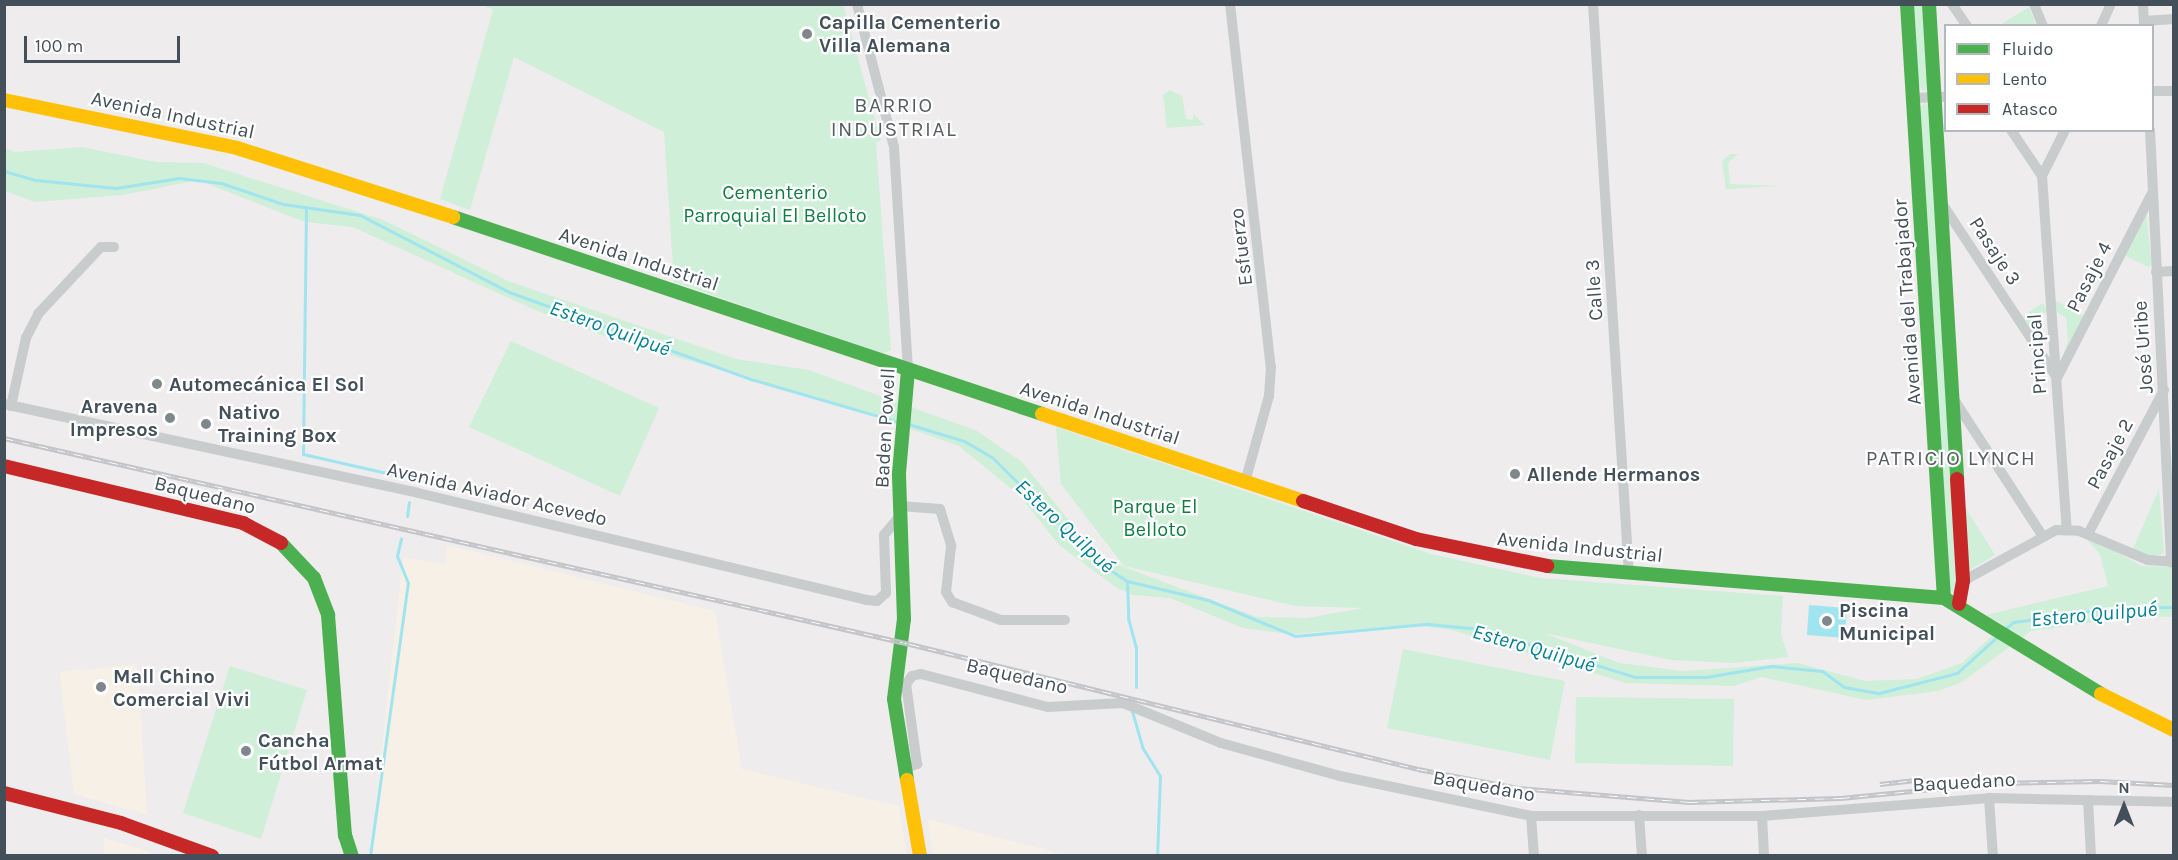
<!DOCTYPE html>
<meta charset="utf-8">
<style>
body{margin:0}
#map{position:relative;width:2178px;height:860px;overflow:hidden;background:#eeecec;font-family:Karla,sans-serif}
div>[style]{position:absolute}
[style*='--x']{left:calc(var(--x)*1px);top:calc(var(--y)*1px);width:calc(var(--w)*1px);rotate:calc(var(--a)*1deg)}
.commercial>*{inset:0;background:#f6f0e6}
.green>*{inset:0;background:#cfefd9}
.water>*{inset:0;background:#a0e4f0}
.stream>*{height:3px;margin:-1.5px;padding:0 1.5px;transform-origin:1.5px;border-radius:1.5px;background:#a0e4f0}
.street>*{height:10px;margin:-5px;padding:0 5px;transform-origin:5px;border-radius:5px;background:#c8cccd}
.fast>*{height:14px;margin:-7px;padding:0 7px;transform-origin:7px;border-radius:7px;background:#4caf50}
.slow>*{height:14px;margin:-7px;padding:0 7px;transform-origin:7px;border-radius:7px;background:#ffc107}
.jam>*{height:14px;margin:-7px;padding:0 7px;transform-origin:7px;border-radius:7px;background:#c62828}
.rail>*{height:5px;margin-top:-2.5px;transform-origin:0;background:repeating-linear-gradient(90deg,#fff 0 9px,#c2c4c7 0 18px);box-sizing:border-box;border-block:2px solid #c2c4c7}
.dots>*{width:16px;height:16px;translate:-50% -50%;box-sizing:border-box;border:3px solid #fff;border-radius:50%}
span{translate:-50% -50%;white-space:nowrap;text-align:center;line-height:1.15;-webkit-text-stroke:4.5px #fff;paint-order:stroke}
.poi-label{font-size:20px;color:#43505a;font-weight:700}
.left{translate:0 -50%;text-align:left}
.right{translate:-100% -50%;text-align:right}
.street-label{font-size:20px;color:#43505a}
.park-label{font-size:20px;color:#117e41}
.neighbourhood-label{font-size:21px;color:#585d61;letter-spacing:1.5px}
.water-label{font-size:21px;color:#068095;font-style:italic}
.frame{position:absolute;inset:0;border:6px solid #43505a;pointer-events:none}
.legend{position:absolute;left:1944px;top:24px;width:210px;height:108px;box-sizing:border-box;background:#fff;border:2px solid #b4b9bd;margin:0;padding:8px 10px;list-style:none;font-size:18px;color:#43505a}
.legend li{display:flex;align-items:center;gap:12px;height:30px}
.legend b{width:30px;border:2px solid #b4b9bd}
.north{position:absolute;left:2094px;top:776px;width:60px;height:60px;-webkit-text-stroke:4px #fff;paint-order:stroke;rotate:0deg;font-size:16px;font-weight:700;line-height:24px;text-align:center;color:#43505a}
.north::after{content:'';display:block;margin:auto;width:21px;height:27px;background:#43505a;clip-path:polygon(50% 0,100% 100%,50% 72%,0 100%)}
.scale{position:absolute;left:24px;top:36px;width:156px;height:27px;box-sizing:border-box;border:3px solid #43505a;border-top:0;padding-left:8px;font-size:18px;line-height:21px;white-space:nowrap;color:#43505a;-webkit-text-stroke:4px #fff;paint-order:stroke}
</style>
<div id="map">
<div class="commercial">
<i style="clip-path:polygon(447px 545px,715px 611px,742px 769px,899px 806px,907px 855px,370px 855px,403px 557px,445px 564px)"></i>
<i style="clip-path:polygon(137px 664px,140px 698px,147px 815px,74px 794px,59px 672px)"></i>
<i style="clip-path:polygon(927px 820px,931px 820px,1067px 855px,933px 855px)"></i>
<i style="clip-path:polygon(104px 838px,160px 855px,104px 855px)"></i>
</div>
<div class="green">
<i style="clip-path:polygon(482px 5px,843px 5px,881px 141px,876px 142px,891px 350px,883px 353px,674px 282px,664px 132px,514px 57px,470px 210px,440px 199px,493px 10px)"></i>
<i style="clip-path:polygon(1913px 5px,1924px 5px,1929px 86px,1924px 91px,1918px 85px)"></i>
<i style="clip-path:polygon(2029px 7px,2036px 25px,2000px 25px)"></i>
<i style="clip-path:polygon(1170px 90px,1182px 96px,1186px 119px,1193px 120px,1193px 114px,1205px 125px,1167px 128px,1163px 95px)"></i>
<i style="clip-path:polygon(1925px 103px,1931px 107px,1959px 588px,1954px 594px,1949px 588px,1920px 107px)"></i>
<i style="clip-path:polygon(82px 147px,156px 162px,203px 163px,238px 174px,383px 220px,508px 281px,736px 359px,809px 370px,977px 431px,1022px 462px,1086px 542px,1108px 561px,1257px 617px,1307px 618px,1364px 608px,1295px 606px,1124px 566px,1061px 484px,1056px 427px,1431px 554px,1540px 578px,1783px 596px,1781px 634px,1788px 657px,1734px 663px,1671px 660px,1544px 633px,1619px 663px,1682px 671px,1798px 663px,1865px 681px,1917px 679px,1962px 663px,2004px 625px,1986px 615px,2108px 586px,2100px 554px,2088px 541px,2098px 542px,2142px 566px,2173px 567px,2173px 617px,2142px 616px,2031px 631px,1962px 682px,1938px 691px,1866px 700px,1762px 677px,1733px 686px,1626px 683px,1452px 630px,1413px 625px,1290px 634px,1243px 628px,1170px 598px,1133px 595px,1117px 588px,1059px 545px,1020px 496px,959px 446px,840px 404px,607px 337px,542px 313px,353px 227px,305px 222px,198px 180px,123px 195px,35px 202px,5px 191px,4px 148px,14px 152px)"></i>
<i style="clip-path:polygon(1730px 154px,1738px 154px,1728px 163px,1730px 184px,1781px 186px,1726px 189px,1722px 161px)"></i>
<i style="clip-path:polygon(2146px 213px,2152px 265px,2148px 267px,2124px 255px)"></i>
<i style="clip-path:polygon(2056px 301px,2084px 316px,2060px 364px,2068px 341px,2066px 318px,2056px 311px)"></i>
<i style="clip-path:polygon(2043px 303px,2048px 311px,2039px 317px,2039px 346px,2021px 317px)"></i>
<i style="clip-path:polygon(511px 341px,659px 408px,620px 496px,469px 427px)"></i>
<i style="clip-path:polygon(2159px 489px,2164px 553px,2152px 557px,2133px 549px)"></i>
<i style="clip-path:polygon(1964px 505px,1995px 555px,1968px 571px)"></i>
<i style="clip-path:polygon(1403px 649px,1565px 681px,1550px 760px,1387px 728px)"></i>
<i style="clip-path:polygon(230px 666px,307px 690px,261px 839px,183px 813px)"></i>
<i style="clip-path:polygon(1576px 697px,1734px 699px,1733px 766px,1575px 763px)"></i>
</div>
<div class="water">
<i style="clip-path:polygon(1809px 605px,1847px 608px,1845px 638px,1807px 635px)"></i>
</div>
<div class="stream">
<i style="--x:4;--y:171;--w:33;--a:16"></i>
<i style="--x:36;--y:180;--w:80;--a:5.7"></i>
<i style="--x:116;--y:188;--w:64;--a:-9"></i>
<i style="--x:179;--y:178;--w:42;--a:6.8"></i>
<i style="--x:221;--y:183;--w:65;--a:18.7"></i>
<i style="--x:283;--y:204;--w:78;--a:8.1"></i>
<i style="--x:360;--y:215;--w:168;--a:27.3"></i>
<i style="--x:509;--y:292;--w:260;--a:19.8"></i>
<i style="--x:754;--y:380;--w:151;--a:16.2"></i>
<i style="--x:306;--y:207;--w:247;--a:90.7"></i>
<i style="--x:303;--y:454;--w:113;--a:12.8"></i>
<i style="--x:908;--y:424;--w:59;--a:16.9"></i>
<i style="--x:964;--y:441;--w:32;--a:30"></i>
<i style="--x:992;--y:457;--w:144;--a:45"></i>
<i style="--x:1094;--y:559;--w:40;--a:34"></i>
<i style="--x:1127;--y:581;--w:83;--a:13.2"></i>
<i style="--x:1208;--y:600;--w:94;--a:22.5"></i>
<i style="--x:1295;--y:636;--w:134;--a:-5.2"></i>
<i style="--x:1428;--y:624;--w:52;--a:5.5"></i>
<i style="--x:1480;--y:629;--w:162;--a:17.2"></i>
<i style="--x:1635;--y:677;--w:71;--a:0"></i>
<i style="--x:1706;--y:677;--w:66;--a:-9.6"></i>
<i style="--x:1771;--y:666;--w:51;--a:5.6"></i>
<i style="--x:1822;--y:671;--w:27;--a:36"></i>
<i style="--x:1844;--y:687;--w:36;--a:10"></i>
<i style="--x:1879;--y:693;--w:81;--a:-14.4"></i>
<i style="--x:1957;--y:673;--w:55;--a:-42.1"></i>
<i style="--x:407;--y:516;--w:14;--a:-82"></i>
<i style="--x:1127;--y:581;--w:37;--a:88"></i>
<i style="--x:1128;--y:618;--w:30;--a:75"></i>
<i style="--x:1136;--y:647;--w:40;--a:90"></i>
<i style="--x:2005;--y:629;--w:11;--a:-41"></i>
<i style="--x:2013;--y:622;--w:102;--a:-7.9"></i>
<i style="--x:2114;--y:608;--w:60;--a:-1"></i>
<i style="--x:1132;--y:711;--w:37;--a:74"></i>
<i style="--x:1142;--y:747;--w:34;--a:58"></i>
<i style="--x:1160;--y:776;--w:80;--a:92.1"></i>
<i style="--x:370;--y:856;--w:276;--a:-82.1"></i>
<i style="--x:408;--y:583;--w:29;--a:-112"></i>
<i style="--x:397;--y:556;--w:18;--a:-77"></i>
</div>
<div class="street">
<i style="--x:857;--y:4;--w:148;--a:75.5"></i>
<i style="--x:894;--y:147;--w:224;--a:86.4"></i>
<i style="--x:1230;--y:4;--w:365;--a:83.6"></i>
<i style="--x:1271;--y:367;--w:29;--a:94"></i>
<i style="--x:1269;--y:396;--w:89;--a:105.6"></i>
<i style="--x:1593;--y:4;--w:571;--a:86.39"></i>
<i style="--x:1952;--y:4;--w:27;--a:56"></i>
<i style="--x:2034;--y:4;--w:24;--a:68"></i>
<i style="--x:2143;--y:4;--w:21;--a:87"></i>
<i style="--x:2144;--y:21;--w:30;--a:-4"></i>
<i style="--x:2101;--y:26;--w:24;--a:-66"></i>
<i style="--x:2152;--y:91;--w:22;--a:0"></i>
<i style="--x:1913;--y:98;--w:33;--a:-2"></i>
<i style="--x:2011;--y:130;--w:55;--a:56"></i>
<i style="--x:2042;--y:176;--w:355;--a:86"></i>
<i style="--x:2150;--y:130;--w:433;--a:87.2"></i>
<i style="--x:2042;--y:176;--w:51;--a:-63.4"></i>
<i style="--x:1943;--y:205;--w:207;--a:56.6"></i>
<i style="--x:2057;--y:378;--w:208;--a:-62.8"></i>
<i style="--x:2156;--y:272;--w:18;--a:-3"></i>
<i style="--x:1953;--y:398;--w:163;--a:57"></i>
<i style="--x:4;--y:404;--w:423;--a:12.1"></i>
<i style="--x:418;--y:493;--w:461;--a:13.4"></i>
<i style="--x:866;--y:600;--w:11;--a:5"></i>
<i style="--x:877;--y:601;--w:12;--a:-42"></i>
<i style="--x:886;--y:593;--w:58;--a:-92"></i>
<i style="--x:884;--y:535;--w:26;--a:-50"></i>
<i style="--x:11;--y:406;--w:70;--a:-77.6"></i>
<i style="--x:26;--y:338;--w:27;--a:-63"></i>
<i style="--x:38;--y:314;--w:92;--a:-46.8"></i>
<i style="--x:101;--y:247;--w:13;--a:0"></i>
<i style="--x:900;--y:506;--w:40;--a:4.3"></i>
<i style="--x:940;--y:509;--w:39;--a:73"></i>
<i style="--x:951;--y:546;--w:46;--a:96.2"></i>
<i style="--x:946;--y:592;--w:12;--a:59"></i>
<i style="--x:952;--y:602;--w:52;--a:20.2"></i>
<i style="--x:1001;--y:620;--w:64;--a:0"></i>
<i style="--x:2088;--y:534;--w:163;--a:-62.2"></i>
<i style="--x:1963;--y:581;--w:106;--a:-28.7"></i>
<i style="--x:2056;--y:530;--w:23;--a:2"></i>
<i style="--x:2079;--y:531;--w:75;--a:22.8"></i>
<i style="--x:2148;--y:560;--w:26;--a:4"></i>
<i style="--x:905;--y:768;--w:13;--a:-18"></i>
<i style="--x:917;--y:764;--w:81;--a:-97.8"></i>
<i style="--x:906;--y:684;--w:10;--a:-53"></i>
<i style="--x:912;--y:676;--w:9;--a:-13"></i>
<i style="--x:921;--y:674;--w:131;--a:14.6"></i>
<i style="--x:1048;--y:707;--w:75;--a:-3.1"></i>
<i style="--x:1123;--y:703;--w:106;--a:22.2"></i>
<i style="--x:1221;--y:743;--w:123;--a:15.5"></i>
<i style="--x:1340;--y:776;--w:195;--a:11.8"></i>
<i style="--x:1531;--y:816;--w:231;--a:0"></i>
<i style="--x:1762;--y:816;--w:228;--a:-4.5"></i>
<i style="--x:1989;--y:798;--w:185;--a:1.2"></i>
<i style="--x:1989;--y:798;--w:58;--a:86.1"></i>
<i style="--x:2088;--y:800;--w:56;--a:86.9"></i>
<i style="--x:1639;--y:815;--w:41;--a:85.8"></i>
<i style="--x:1531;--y:816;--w:40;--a:85.7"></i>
<i style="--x:1762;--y:816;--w:40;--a:87.1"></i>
</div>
<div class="fast">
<i style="--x:1907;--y:4;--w:595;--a:86.44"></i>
<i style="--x:1929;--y:4;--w:476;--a:86.6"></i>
<i style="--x:453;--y:217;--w:621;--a:18.49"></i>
<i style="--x:281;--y:543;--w:48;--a:46.7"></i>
<i style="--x:314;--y:578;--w:40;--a:69"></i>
<i style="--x:328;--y:615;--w:221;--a:85.6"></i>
<i style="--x:345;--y:835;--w:22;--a:72"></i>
<i style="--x:1547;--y:566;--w:398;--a:4.6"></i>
<i style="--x:1944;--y:598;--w:184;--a:31.4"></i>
<i style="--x:907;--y:780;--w:82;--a:-99.1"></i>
<i style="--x:894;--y:699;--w:81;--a:-82.9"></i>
<i style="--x:904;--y:619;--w:146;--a:-92"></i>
<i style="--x:899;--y:473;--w:102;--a:-85"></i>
</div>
<div class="slow">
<i style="--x:4;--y:100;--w:238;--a:11.6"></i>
<i style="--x:237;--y:148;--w:227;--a:17.7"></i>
<i style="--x:1042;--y:414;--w:275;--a:18.4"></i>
<i style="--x:2101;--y:694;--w:81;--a:26.3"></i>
<i style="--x:907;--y:780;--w:77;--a:80.3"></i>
</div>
<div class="jam">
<i style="--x:4;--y:466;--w:246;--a:13.4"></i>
<i style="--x:243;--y:523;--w:43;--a:27.8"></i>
<i style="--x:1957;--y:479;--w:102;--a:86.6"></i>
<i style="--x:1963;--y:581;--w:23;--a:100"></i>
<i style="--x:1303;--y:501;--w:119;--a:18.6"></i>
<i style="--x:1416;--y:539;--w:134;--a:11.6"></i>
<i style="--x:4;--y:793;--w:121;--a:14.4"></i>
<i style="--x:121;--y:823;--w:97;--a:19.9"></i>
</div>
<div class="rail">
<i style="--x:4;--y:438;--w:929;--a:12.81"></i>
<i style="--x:910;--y:644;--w:523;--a:13.82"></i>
<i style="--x:1418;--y:769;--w:103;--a:10.7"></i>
<i style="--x:1519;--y:788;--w:171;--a:4.7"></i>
<i style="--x:1689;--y:802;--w:152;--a:-1.5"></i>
<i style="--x:1841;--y:798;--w:153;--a:-5.6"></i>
<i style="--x:1993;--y:783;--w:107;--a:-1.1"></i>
<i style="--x:2100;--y:781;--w:74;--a:3.1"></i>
<i style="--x:1880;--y:784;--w:45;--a:-6.3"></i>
</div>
<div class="dots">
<i style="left:807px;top:34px;background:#7f878d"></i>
<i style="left:157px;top:384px;background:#7f878d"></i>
<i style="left:170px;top:418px;background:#7f878d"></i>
<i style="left:206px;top:424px;background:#7f878d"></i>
<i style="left:1515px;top:474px;background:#7f878d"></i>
<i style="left:1827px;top:621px;background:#7f878d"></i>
<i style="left:101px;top:687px;background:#7f878d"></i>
<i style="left:246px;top:751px;background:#7f878d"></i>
</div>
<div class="poi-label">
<span class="left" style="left:819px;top:34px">Capilla Cementerio<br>Villa Alemana</span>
<span class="left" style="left:169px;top:384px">Automecánica El Sol</span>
<span class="right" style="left:158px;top:418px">Aravena<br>Impresos</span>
<span class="left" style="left:218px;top:424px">Nativo<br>Training Box</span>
<span class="left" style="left:1527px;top:474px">Allende Hermanos</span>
<span class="left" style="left:1839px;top:622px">Piscina<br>Municipal</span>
<span class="left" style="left:113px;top:688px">Mall Chino<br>Comercial Vivi</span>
<span class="left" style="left:258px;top:752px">Cancha<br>Fútbol Armat</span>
</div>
<div class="street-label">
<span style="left:173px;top:115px;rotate:12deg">Avenida Industrial</span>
<span style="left:1241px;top:247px;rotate:-97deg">Esfuerzo</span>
<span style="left:1995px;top:251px;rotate:57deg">Pasaje 3</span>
<span style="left:639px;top:259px;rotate:18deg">Avenida Industrial</span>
<span style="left:2089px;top:277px;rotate:-63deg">Pasaje 4</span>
<span style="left:1594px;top:290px;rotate:-94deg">Calle 3</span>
<span style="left:1907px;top:302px;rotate:-94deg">Avenida del Trabajador</span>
<span style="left:2143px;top:347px;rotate:-94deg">José Uribe</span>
<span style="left:2037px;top:354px;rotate:-94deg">Principal</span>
<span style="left:1100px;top:413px;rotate:18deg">Avenida Industrial</span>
<span style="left:885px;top:428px;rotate:-87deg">Baden Powell</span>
<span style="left:2110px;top:454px;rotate:-62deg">Pasaje 2</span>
<span style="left:497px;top:494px;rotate:13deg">Avenida Aviador Acevedo</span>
<span style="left:205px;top:495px;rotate:14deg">Baquedano</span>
<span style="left:1580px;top:547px;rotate:6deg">Avenida Industrial</span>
<span style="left:1017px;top:676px;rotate:13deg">Baquedano</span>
<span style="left:1964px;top:782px;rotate:-3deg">Baquedano</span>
<span style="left:1484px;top:786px;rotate:10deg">Baquedano</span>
</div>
<div class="park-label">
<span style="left:775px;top:204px">Cementerio<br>Parroquial El Belloto</span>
<span style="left:1155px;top:518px">Parque El<br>Belloto</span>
</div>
<div class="neighbourhood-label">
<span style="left:894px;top:117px">BARRIO<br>INDUSTRIAL</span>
<span style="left:1951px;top:458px">PATRICIO LYNCH</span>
</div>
<div class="water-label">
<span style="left:610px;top:328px;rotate:20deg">Estero Quilpué</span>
<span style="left:1065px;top:526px;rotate:43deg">Estero Quilpué</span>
<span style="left:2094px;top:614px;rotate:-5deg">Estero Quilpué</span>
<span style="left:1534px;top:648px;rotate:16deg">Estero Quilpué</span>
</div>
<div class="frame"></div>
<ul class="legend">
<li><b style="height:8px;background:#4caf50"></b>Fluido</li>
<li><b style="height:8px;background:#ffc107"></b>Lento</li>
<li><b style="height:8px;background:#c62828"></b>Atasco</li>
</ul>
<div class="north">N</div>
<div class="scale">100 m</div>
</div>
